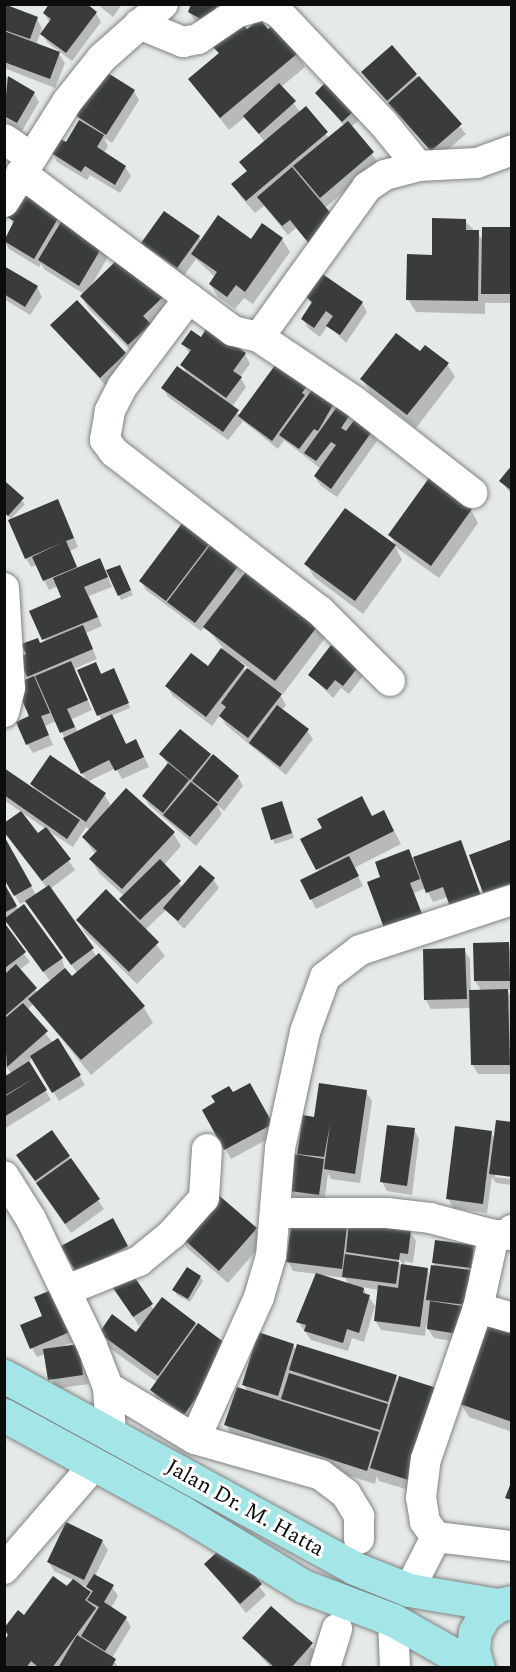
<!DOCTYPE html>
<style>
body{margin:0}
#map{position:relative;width:516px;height:1672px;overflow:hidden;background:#e5e9e8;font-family:Spectral,serif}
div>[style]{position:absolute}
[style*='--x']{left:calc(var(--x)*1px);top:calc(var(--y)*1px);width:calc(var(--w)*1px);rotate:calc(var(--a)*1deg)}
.shadow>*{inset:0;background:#0003}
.building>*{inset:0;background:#393c3a}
.roads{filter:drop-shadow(0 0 2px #7f8281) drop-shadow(0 0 2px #7f8281)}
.minor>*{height:30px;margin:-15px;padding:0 15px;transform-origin:15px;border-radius:15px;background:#fff}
.major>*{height:33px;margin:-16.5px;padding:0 16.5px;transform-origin:16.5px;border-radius:16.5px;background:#a4e6e8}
span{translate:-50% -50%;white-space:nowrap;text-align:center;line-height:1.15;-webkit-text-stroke:6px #fff;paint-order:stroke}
.street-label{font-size:22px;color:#0b0c0c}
.frame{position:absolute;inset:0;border:6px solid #0b0c0c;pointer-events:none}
</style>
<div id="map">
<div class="shadow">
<i style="clip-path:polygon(97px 4px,122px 4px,113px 17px)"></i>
<i style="clip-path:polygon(193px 4px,242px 4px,214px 31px,195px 21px,189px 12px)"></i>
<i style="clip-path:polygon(4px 6px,37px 19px,42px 28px,36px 45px,59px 54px,65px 63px,55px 88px,4px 68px)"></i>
<i style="clip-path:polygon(44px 13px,96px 13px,101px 22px,72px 61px,48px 43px,42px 34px,50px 23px)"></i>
<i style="clip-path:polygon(247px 31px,268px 31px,297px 54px,305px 67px,281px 87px,300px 112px,330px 138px,344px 126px,317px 93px,329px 81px,361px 118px,351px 127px,378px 162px,325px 208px,318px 254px,296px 228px,288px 235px,264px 206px,255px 213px,241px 197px,233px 184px,247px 172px,241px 162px,265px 142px,245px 117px,229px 130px,189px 79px,219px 54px,214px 46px)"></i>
<i style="clip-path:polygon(363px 73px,416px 75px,466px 134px,437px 159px)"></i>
<i style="clip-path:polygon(4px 76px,34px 93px,39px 102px,22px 131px,4px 121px)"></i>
<i style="clip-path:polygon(134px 91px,139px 100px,112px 143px,104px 138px,108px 146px,104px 153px,125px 167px,131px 176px,120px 193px,90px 175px,87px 180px,57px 162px,52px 152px,66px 144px,80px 121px,76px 115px)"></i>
<i style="clip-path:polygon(23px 194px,110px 253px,90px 288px,162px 297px,170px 311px,137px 357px,89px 309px,81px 296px,84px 294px,45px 270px,41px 264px,39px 267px,9px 249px,4px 240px,13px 224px,9px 217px)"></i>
<i style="clip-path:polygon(465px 221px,483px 240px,512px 229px,512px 303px,485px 303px,485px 314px,416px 312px,408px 299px,433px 256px)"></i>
<i style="clip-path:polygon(199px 237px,201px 242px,282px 239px,290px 252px,253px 304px,244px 298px,235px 309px,218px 297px,210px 284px,215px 277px,196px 259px,183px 277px,149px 253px,143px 244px)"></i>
<i style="clip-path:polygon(4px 267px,37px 287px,42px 297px,30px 315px,4px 299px)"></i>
<i style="clip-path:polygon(307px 297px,362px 303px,367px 312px,346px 343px,328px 325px,320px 337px,308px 328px,303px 319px,312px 305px)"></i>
<i style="clip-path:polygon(76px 302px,131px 363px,106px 386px,52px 325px)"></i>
<i style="clip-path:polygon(201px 339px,245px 354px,250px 364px,240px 377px,246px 387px,232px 407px,240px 416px,282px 359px,350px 414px,354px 422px,372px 431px,377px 441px,337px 497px,321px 486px,315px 477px,321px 469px,284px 440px,278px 449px,243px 421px,228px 440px,168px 397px,163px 388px,188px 376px,182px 365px,190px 354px,183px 344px)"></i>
<i style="clip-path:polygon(421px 353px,447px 364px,455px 377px,416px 428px,370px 392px,362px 379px)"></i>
<i style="clip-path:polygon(512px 468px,512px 495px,501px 481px)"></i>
<i style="clip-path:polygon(6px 485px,25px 504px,11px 519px,4px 513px)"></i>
<i style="clip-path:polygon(471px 510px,478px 523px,439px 578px,397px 548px,390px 535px)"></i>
<i style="clip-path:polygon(63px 511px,78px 547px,70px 551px,78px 569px,105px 570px,112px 587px,89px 596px,102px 626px,86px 633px,97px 659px,74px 669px,92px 710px,72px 719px,78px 733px,102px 721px,94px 704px,96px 664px,102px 675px,124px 694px,130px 708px,111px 716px,126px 745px,141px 750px,149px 767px,122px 779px,116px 768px,87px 782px,56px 721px,45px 726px,53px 745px,33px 753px,27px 744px,29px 676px,63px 598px,58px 586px,49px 590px,37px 565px,31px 567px,26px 558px)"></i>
<i style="clip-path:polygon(evenodd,209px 544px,238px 566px,244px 576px,319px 624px,326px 637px,283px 694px,277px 689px,286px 705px,281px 711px,307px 730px,313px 739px,286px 775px,226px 725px,220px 715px,212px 726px,173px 696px,167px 687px,208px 668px,223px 648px,205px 626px,201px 631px,146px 590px,141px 581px,209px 544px,240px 661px,249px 668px,246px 672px,240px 661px)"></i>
<i style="clip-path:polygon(395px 546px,402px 560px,363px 614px,314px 577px,306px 564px)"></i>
<i style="clip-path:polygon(122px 571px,133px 595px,121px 600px,119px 595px)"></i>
<i style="clip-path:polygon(358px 667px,363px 676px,349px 694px,341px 688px,333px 698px,310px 675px)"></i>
<i style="clip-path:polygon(161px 754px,210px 755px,238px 777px,243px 786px,224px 811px,217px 805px,222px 814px,196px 846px,149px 805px,144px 796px,168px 765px)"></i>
<i style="clip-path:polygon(4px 770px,36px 792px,32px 784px,104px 794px,110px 804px,107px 811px,173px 833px,181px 846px,164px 865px,183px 888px,213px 879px,219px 888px,184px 929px,166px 910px,145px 930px,165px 956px,137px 984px,85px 933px,78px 920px,129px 913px,121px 899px,124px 896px,99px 873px,91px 859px,96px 855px,83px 837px,90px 830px,86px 827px,73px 847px,47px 830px,75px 870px,50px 889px,97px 957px,143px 1006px,153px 1023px,91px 1075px,33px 1004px,27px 1010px,53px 1043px,58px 1040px,85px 1085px,59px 1101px,33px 1058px,28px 1062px,51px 1100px,4px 1129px,4px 1069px,8px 1076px,12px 1074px,4px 1065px,4px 928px,30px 962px,19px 970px,38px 993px,50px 981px,8px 923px,4px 925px,4px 886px,18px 910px,62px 959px,65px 970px,72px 979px,78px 974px,26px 901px,20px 904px,4px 876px,4px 838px,36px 895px,47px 888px,8px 836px,38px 835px,46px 829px,4px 800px)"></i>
<i style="clip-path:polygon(284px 807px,294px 838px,275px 844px,273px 839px)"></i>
<i style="clip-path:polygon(372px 818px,391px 825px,401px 844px,354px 868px,363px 886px,316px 909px,311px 899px,319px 872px,302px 840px)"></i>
<i style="clip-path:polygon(512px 841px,512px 894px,490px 902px,485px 892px)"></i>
<i style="clip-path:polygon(460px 842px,485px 905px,448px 897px,433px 902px,426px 888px,414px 893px,426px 924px,382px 878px,409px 851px,413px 859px)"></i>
<i style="clip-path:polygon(508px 944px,512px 950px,512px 990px,507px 990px,512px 998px,512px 1074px,478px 1074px,473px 1065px,471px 1008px,431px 1009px,426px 1000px,464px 950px,470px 959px,471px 992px,482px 992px,475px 981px)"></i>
<i style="clip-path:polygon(249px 1085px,277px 1134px,231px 1159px,204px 1110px)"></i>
<i style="clip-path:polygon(366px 1092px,372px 1101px,360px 1183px,331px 1179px,328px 1173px,324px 1204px,297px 1200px,291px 1191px,304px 1117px,316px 1118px)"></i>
<i style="clip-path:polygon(414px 1130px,419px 1139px,412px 1195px,387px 1191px,382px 1182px)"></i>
<i style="clip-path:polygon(52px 1133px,104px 1209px,71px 1233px,24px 1165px)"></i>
<i style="clip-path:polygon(491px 1133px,495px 1139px,495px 1177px,512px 1179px,512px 1185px,496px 1183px,492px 1177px,487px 1213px,453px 1208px,448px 1198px)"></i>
<i style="clip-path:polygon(113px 1220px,132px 1256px,83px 1282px)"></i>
<i style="clip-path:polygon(evenodd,346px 1227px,350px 1233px,410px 1232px,416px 1241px,413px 1263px,405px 1261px,404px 1265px,394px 1254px,401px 1266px,427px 1269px,431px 1277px,436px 1267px,433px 1262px,473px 1247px,479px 1256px,463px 1343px,434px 1338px,426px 1326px,425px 1336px,381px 1330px,375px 1320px,379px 1290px,362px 1287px,375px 1306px,364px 1342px,352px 1338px,348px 1351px,311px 1340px,298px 1322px,317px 1274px,293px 1271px,288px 1262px,346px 1227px,322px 1275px,345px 1278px,349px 1285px,322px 1275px)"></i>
<i style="clip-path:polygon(256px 1229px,263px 1243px,228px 1283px,187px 1248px,179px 1235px)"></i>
<i style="clip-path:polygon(131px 1274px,154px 1310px,195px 1324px,231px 1349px,192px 1427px,159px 1403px,152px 1390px,157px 1382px,108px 1347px,101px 1333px,137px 1334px,145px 1322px,139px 1326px,119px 1295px)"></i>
<i style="clip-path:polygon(200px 1277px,203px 1281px,190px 1302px,177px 1295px,174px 1290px)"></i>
<i style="clip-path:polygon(53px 1291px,76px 1341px,61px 1347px,83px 1355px,88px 1384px,55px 1389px,45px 1354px,37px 1357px,32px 1348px)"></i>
<i style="clip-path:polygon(512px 1334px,512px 1432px,469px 1417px,461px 1404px)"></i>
<i style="clip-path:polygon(293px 1345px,296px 1350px,396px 1377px,422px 1494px,379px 1481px,377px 1476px,375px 1484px,234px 1439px,226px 1425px,248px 1392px,243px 1384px)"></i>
<i style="clip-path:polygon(evenodd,102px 1541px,108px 1550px,95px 1576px,112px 1587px,118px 1596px,111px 1608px,126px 1618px,131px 1627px,112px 1658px,119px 1668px,4px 1668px,9px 1638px,4px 1631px,18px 1612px,24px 1617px,73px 1580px,54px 1571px,49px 1562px,102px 1541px,78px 1584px,88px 1587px,92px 1595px,78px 1584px)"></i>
<i style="clip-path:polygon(226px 1546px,266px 1595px,246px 1613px,206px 1564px)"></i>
<i style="clip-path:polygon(272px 1608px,317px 1653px,305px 1668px,271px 1668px,244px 1638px)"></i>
</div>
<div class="building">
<i style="clip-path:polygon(4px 4px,38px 17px,30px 39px,4px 30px)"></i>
<i style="clip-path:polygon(49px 4px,87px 4px,97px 12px,66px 53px,40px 34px,51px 19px,43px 13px)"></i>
<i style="clip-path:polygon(191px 4px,232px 4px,228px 12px,217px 6px,208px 23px,188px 12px)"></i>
<i style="clip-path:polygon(260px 19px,268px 29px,275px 24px,298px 53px,220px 118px,188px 79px,219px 53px,212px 46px,241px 21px,247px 29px)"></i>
<i style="clip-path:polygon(4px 31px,60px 52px,50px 79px,4px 62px)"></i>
<i style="clip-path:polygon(392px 45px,417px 74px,387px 101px,361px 72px)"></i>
<i style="clip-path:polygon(103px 70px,135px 90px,106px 135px,75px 115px)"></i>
<i style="clip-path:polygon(8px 76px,35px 92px,17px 123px,4px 116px)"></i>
<i style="clip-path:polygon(419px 76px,462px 124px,431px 151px,388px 103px)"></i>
<i style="clip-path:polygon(329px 79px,357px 108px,342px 122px,315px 93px)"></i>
<i style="clip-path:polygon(279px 83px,296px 101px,259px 134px,243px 116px)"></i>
<i style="clip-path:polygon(306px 106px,328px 132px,246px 201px,231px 184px,247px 171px,239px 162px)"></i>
<i style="clip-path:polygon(79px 120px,104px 135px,97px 147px,126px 166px,115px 185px,85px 166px,81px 172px,50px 152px,59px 138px,66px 142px)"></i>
<i style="clip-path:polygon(348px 121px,374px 152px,320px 198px,293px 166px)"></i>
<i style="clip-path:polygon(292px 167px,339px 223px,311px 246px,290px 220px,282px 226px,257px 197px)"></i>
<i style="clip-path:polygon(23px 192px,60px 215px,34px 259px,4px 241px,14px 221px,7px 217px)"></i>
<i style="clip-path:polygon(164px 211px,200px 236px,177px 268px,141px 243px)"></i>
<i style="clip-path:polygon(218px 215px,251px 239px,262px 223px,283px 238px,245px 292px,236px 285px,227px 297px,209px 284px,217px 272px,191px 254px)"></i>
<i style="clip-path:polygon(64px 217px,105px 242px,79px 286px,38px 260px)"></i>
<i style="clip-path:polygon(432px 218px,466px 219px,466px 230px,479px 230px,478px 301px,406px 300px,407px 254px,432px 255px)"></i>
<i style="clip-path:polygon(482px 227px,512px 227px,512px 294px,481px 294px)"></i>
<i style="clip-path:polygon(122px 255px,163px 297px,143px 316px,151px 324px,128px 345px,80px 296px)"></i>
<i style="clip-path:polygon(4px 266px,38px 286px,25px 307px,4px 294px)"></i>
<i style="clip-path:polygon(321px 273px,363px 302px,340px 335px,326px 326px,333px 316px,326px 311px,314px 328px,301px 319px,312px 302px,305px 296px)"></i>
<i style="clip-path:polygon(77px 300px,126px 353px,100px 378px,50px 325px)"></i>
<i style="clip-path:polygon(208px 326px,246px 353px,233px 371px,242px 377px,226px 398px,180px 365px,191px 350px,181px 344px,191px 330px,201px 337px)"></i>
<i style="clip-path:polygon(396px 333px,420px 351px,425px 345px,449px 363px,407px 415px,360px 379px)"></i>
<i style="clip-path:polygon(281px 357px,312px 379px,302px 393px,305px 395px,272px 441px,238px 416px)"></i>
<i style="clip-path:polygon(177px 366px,239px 410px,223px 432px,161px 388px)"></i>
<i style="clip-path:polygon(317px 383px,337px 398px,318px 431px,314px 429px,299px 449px,279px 435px)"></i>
<i style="clip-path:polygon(339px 404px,351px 413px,341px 428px,346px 431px,356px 418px,373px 430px,331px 489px,314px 476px,336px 445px,331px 442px,316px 461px,304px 453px)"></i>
<i style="clip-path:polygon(512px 465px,512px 491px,499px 481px)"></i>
<i style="clip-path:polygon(429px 478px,472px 509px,431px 566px,388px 535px)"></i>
<i style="clip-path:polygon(6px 482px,24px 498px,8px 516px,4px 512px)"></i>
<i style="clip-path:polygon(58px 499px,74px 538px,66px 541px,77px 567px,43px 581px,32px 557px,63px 542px,25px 559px,8px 520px)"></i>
<i style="clip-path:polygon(345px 508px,396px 545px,355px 601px,304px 564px)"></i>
<i style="clip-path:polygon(183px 522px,210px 543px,166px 601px,139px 581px)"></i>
<i style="clip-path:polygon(211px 544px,239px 565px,195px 623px,167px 602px)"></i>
<i style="clip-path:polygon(100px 558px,108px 577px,84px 587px,98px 617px,42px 640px,29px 611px,61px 597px,53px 578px)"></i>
<i style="clip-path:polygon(120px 565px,131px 590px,118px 596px,106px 570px)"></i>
<i style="clip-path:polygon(248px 569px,320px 623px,275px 681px,203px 627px)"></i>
<i style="clip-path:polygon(83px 625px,93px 649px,27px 677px,19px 657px,26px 654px,21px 644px,38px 638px,40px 643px)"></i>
<i style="clip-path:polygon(331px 645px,359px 666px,343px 686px,335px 680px,327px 690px,308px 675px)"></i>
<i style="clip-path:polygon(221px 648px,245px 666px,206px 717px,165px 686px,191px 653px,208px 666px)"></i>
<i style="clip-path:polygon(71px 661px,88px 700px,67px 709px,75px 727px,60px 733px,35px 676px)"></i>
<i style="clip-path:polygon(96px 662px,101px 674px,114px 668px,129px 703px,97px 716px,77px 670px)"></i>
<i style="clip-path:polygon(247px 668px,282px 694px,248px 738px,219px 716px,226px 707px,221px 703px)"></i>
<i style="clip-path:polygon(34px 676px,50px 713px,41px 716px,49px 735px,26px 745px,16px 722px,29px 716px,15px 684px)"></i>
<i style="clip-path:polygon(277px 705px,309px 729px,280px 767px,249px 743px)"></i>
<i style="clip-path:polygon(112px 714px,126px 744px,136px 739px,144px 757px,115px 771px,109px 760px,81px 774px,63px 738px)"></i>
<i style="clip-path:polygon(180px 729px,211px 754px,190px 780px,159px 754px)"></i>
<i style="clip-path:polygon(213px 754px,239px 776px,218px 802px,192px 781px)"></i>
<i style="clip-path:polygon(50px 755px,106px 793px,86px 822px,30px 784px)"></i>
<i style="clip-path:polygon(168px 763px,189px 780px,163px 813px,142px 796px)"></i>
<i style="clip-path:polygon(4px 768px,80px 820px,67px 839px,4px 795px)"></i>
<i style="clip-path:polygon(191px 782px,218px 804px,190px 837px,163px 815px)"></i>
<i style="clip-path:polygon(126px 788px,175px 832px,122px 889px,89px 859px,97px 851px,82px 837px)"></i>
<i style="clip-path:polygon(362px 796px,372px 816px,384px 810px,394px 831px,316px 870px,300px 839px,322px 828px,317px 819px)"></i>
<i style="clip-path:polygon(282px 801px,292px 833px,271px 840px,261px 808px)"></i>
<i style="clip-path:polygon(21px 811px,38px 833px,46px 827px,71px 859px,42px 881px,4px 832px,4px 823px)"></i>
<i style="clip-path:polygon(4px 836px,32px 886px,14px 896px,4px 879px)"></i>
<i style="clip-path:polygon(512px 839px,512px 883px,483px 893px,469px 855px)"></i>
<i style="clip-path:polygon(461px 840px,481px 896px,450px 907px,443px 887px,426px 893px,413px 857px)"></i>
<i style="clip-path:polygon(409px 849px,420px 879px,410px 883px,422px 914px,384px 928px,367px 882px,380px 877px,375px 862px)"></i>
<i style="clip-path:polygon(349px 856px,359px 876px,310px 900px,300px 880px)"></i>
<i style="clip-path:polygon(160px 859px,181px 881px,140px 920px,119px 899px)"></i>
<i style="clip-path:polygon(200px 865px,215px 878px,178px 921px,163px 908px)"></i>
<i style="clip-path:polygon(4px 883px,17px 906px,4px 913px)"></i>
<i style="clip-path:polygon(49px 885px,94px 948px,71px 965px,25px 901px)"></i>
<i style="clip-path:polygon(106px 889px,159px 942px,129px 972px,76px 920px)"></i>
<i style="clip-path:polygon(24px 904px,63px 958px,43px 972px,4px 919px)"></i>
<i style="clip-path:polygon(6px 925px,26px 952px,5px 968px,5px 926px)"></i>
<i style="clip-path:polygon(509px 942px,510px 981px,474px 981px,473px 943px)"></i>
<i style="clip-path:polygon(465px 948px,467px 999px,424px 1000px,423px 949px)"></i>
<i style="clip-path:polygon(99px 953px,145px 1006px,81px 1060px,28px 999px,65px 968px,72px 976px)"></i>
<i style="clip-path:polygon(16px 964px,37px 988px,5px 1016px,5px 974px)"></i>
<i style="clip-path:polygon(508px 989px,510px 1065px,471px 1065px,469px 990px)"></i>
<i style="clip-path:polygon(23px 1003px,48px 1031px,7px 1067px,4px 1019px)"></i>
<i style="clip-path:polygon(58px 1038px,81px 1075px,52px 1093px,30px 1056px)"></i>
<i style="clip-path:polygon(29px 1061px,47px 1090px,4px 1117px,4px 1097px,36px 1077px,4px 1096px,4px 1077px)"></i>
<i style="clip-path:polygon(250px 1083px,273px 1124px,224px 1150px,202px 1110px,215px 1102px,211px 1096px,229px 1086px,233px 1092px)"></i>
<i style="clip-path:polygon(319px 1083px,367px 1090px,355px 1174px,324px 1169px,330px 1124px,324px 1157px,297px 1154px,303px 1115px,314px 1117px)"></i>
<i style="clip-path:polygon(496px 1120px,512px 1122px,512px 1177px,489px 1174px)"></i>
<i style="clip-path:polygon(387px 1125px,415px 1128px,407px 1186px,380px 1182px)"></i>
<i style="clip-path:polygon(455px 1126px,492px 1131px,483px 1204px,446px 1199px)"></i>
<i style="clip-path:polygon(52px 1130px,70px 1156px,35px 1181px,16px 1155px)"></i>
<i style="clip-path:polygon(294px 1154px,324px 1159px,319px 1195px,290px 1191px)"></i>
<i style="clip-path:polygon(71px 1158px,100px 1199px,65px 1224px,36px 1183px)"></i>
<i style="clip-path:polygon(215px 1192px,257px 1228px,219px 1271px,178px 1234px)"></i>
<i style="clip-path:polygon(113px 1218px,128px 1246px,76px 1273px,61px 1246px)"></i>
<i style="clip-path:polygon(292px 1218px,347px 1226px,342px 1269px,286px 1262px)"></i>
<i style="clip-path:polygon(349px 1222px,411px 1230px,408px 1254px,400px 1253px,399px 1260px,346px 1252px)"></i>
<i style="clip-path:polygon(435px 1240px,474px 1245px,471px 1268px,432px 1263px)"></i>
<i style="clip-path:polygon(345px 1254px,399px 1262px,396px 1284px,342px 1277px)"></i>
<i style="clip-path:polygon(401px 1264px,428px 1268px,420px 1327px,374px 1321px,378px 1285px,398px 1288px)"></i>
<i style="clip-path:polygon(431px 1265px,470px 1270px,466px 1305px,426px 1300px)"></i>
<i style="clip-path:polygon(187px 1267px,201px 1276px,188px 1299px,172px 1290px)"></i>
<i style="clip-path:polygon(131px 1272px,153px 1304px,133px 1317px,111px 1285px)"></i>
<i style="clip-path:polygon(316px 1273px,364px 1288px,363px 1293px,370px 1295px,359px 1333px,347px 1329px,343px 1343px,304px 1331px,306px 1325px,296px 1322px)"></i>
<i style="clip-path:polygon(54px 1289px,72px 1331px,30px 1349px,20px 1325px,42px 1316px,34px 1297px)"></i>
<i style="clip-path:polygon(162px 1297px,196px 1323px,158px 1376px,99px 1333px,112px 1314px,136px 1332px)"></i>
<i style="clip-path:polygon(430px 1301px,462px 1306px,458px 1334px,427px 1329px)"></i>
<i style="clip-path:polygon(198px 1323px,232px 1348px,184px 1415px,150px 1390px)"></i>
<i style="clip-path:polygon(488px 1324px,512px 1332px,512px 1422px,460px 1404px)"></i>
<i style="clip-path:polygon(258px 1332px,294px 1344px,278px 1396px,242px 1385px)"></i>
<i style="clip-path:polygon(79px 1344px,83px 1375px,48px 1380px,43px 1349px)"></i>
<i style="clip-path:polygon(297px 1344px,397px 1375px,388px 1402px,289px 1370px)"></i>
<i style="clip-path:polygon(289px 1373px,388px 1404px,380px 1430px,281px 1399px)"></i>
<i style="clip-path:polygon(399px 1376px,443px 1390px,415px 1482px,370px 1468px)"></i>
<i style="clip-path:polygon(237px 1387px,379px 1432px,367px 1471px,224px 1425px)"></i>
<i style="clip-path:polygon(512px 1480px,512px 1500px,505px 1498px)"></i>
<i style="clip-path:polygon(66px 1522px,103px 1540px,84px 1580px,47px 1562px)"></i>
<i style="clip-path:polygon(226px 1544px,262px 1584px,240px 1604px,204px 1564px)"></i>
<i style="clip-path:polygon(94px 1574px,114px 1585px,104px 1602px,127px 1617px,105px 1651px,81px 1636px,99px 1607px,87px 1600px,93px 1591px,86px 1587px)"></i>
<i style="clip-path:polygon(53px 1576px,67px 1586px,73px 1579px,91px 1592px,85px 1600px,96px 1608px,52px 1668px,39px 1668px,31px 1661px,26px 1668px,4px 1668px,4px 1641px,8px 1635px,4px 1628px,18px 1610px,24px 1615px)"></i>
<i style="clip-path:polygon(271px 1606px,313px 1643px,291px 1668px,275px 1668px,242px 1638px)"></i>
<i style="clip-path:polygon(77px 1635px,116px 1659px,111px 1668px,58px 1668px)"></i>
</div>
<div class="roads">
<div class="minor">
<i style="--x:139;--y:24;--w:48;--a:22.2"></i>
<i style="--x:183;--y:42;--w:15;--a:-11"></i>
<i style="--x:198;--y:39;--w:48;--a:-34"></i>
<i style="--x:238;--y:12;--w:27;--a:-15"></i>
<i style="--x:264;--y:5;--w:16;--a:27"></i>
<i style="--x:278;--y:12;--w:154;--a:46.6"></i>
<i style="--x:384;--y:124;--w:54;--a:51"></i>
<i style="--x:4;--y:139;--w:32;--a:34"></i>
<i style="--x:21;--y:173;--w:264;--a:36.7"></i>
<i style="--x:233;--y:331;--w:27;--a:13"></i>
<i style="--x:259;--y:337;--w:185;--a:-54.2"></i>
<i style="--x:367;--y:187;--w:22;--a:-34"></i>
<i style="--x:385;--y:175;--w:34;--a:-15"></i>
<i style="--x:418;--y:166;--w:59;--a:-2.9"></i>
<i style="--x:477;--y:163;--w:37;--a:-20"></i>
<i style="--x:4;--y:202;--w:118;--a:-57.8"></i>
<i style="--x:67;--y:102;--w:56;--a:-51.5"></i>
<i style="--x:102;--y:58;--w:81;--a:-41.5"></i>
<i style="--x:189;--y:298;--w:111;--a:127"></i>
<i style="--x:122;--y:387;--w:27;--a:117"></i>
<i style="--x:110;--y:411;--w:29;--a:100"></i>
<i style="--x:105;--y:440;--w:15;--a:53"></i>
<i style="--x:114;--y:452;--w:260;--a:37.7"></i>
<i style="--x:320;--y:611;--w:99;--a:45"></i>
<i style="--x:259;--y:337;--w:115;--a:34"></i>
<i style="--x:354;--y:401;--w:150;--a:37.9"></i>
<i style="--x:4;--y:588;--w:100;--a:86.6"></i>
<i style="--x:10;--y:688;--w:25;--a:104"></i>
<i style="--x:4;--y:1176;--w:51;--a:57.9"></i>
<i style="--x:31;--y:1219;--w:141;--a:64.3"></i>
<i style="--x:92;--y:1346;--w:44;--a:68.7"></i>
<i style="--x:108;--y:1387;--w:47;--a:86.3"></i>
<i style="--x:277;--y:1213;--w:110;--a:0"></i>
<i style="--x:387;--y:1213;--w:43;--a:6.6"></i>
<i style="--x:430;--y:1218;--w:66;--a:14.9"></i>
<i style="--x:494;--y:1235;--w:13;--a:0"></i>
<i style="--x:507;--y:1235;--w:7;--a:-45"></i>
<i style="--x:67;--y:1290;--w:78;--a:-21.9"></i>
<i style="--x:139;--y:1261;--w:43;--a:-39.3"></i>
<i style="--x:172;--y:1234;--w:48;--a:-48.4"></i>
<i style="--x:204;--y:1198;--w:49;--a:-86.5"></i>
<i style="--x:478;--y:1308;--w:35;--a:16"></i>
<i style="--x:108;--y:1387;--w:101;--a:30.9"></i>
<i style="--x:195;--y:1439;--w:131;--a:15.9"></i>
<i style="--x:321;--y:1475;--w:31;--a:37"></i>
<i style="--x:346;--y:1494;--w:26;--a:59"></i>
<i style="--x:359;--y:1516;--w:23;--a:90"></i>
<i style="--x:195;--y:1439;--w:156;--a:-65.7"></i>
<i style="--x:259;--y:1297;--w:43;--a:-73.7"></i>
<i style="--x:271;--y:1256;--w:108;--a:-85.2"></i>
<i style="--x:280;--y:1148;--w:119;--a:-77.8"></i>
<i style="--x:305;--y:1032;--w:59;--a:-70"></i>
<i style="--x:325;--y:977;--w:44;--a:-37.6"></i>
<i style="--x:360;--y:950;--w:160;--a:-18.2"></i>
<i style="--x:436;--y:1537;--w:19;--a:-126"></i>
<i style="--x:425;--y:1522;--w:24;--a:-99"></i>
<i style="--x:421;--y:1498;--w:39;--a:-83"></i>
<i style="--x:426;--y:1459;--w:160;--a:-71"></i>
<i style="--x:478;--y:1308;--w:75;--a:-77.6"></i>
<i style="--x:4;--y:1569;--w:138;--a:-49.1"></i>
<i style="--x:409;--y:1590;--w:59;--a:-63"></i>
<i style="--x:436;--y:1537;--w:77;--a:6.8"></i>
<i style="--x:393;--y:1620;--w:48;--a:87.6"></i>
<i style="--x:325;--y:1668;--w:41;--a:-72.9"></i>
</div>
<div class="major">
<i style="--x:4;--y:1376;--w:399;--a:28.7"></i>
<i style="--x:354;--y:1568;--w:59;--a:21.8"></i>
<i style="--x:409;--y:1590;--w:90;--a:9.6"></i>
<i style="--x:4;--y:1415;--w:203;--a:28.6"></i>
<i style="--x:182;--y:1512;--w:142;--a:31.4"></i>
<i style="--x:303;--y:1586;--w:96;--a:20.7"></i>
<i style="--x:393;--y:1620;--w:97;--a:29.7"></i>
<i style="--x:478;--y:1668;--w:19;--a:-106"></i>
<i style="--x:473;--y:1650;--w:18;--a:-84"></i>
<i style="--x:475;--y:1632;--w:18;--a:-61"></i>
<i style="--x:484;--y:1616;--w:18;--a:-38"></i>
<i style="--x:498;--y:1605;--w:14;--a:-12"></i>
</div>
</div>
<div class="street-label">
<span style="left:245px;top:1508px;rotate:29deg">Jalan Dr. M. Hatta</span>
</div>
<div class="frame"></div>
</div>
